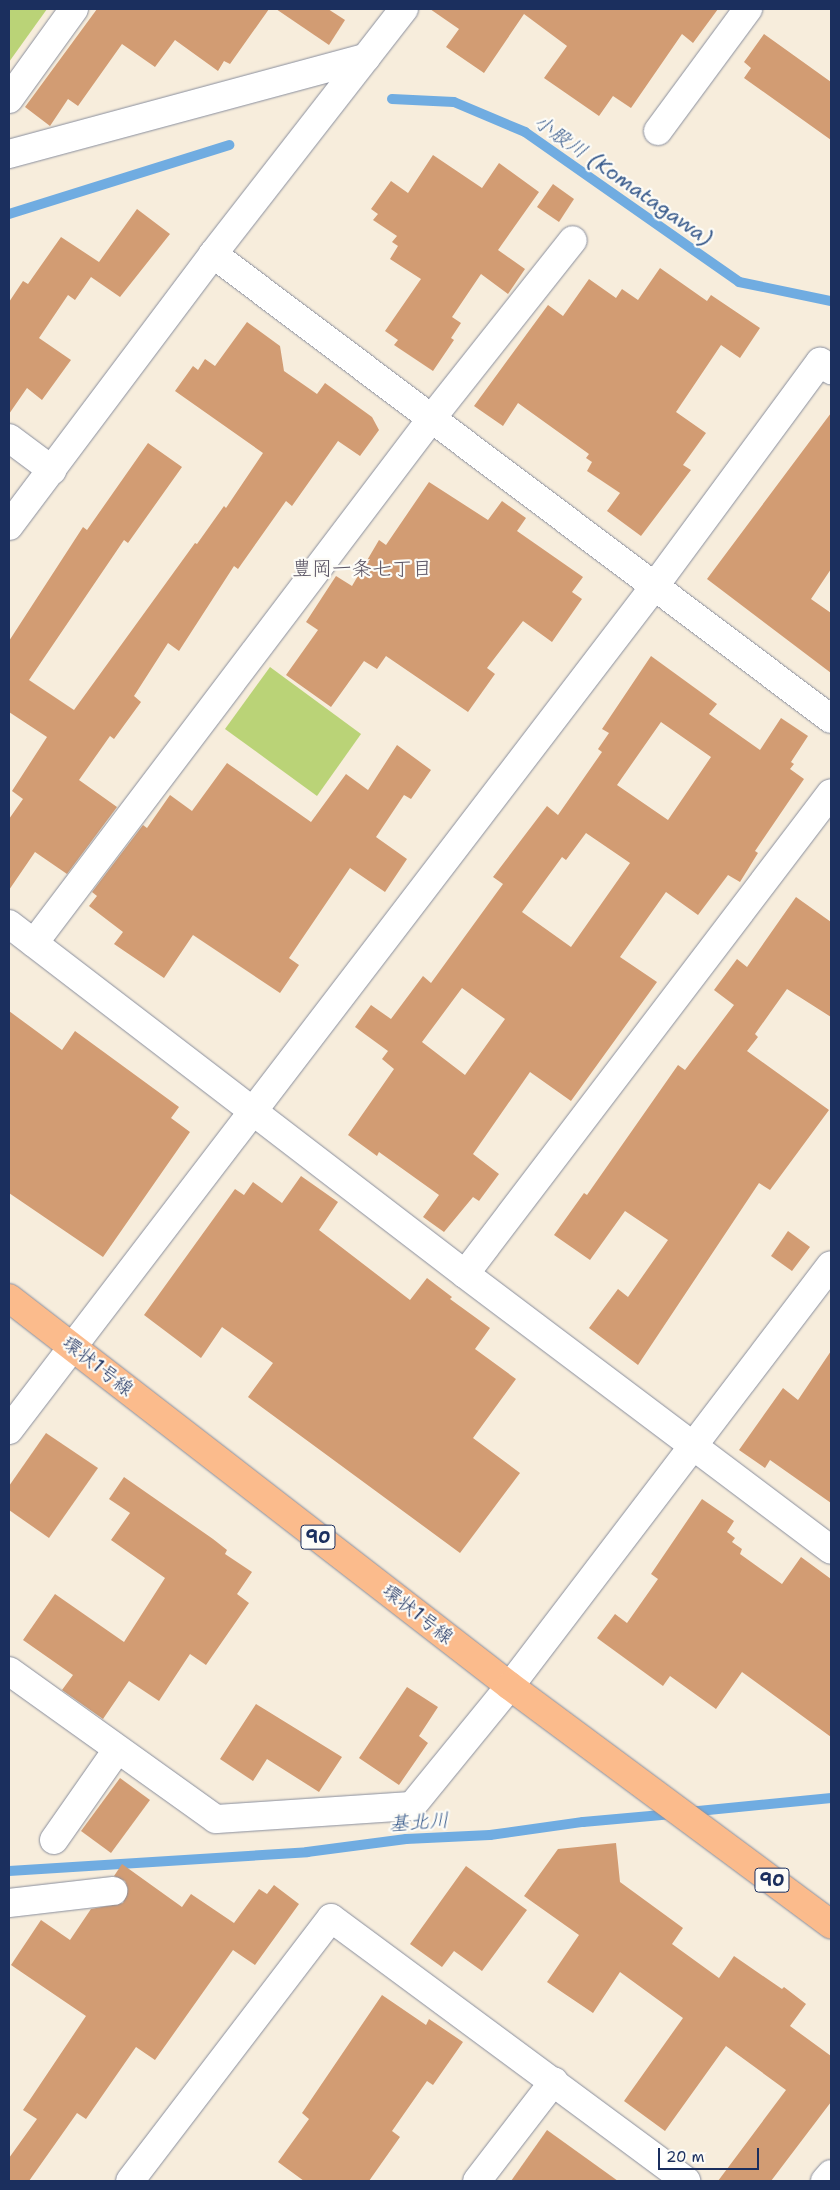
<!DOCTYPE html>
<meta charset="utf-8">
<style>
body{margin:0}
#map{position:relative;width:840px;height:2190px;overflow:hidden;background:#f7eddc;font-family:"Shantell Sans","Klee One",sans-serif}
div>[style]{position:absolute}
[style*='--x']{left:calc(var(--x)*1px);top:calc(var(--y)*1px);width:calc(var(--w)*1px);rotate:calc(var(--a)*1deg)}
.green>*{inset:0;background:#bad377}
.stream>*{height:10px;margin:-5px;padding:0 5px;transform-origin:5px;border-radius:5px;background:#70ace1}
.building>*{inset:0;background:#d29c73}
.roads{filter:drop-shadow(0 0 1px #898e9d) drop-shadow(0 0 1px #898e9d)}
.minor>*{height:28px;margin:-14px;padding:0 14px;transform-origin:14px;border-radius:14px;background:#fff}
.primary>*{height:28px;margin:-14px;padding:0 14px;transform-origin:14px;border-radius:14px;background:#fbbb8c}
span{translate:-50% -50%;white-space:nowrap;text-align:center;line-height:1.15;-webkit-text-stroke:4.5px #fdfcf7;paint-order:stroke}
.shield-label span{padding:1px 4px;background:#fdfcf7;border:1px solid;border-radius:4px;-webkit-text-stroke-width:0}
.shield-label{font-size:18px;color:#1b2f5e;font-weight:700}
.street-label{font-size:19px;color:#1b2f5e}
.water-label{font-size:20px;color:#395b8c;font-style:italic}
.neighbourhood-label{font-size:20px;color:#5b5565}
.frame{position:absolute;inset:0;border:10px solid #1b2f5e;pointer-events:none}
.scale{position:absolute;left:658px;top:2148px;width:101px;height:22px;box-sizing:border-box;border:2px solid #1b2f5e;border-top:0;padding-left:6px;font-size:15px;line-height:18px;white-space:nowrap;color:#1b2f5e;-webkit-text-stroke:4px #fdfcf7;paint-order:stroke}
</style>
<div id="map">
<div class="green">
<i style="clip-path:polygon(9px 9px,47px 9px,9px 62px)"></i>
<i style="clip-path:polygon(270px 667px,361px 734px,317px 796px,225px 729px)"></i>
</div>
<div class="stream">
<i style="--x:392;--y:99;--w:62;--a:2.8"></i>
<i style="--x:454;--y:102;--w:77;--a:22.9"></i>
<i style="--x:525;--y:132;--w:261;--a:35"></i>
<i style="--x:739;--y:282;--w:94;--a:11.7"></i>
<i style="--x:9;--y:214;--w:231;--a:-17.4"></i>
<i style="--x:688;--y:1812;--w:144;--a:-5.6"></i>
<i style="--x:9;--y:1871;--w:299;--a:-3.6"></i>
<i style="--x:307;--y:1852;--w:100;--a:-7.5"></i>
<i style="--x:406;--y:1839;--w:84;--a:-2.7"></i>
<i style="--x:490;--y:1835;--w:94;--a:-8"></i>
<i style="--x:583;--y:1822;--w:90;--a:-5.1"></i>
</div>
<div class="building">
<i style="clip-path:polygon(97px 9px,269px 9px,230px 64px,224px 61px,218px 71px,175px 40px,155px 67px,122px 44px,78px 106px,68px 99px,50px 126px,25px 107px)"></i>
<i style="clip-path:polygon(276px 9px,328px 9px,345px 20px,329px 45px)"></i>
<i style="clip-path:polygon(430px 9px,718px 9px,693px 43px,682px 34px,631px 108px,613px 96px,599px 116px,544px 78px,567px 46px,524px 14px,484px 73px,446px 47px,459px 29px)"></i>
<i style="clip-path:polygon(764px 34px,831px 82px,831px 140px,744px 78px,751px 68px,744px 62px)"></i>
<i style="clip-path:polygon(433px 155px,482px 188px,499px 163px,539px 192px,498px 250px,525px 269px,508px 294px,481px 274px,452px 317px,461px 323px,451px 338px,454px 340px,433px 371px,394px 345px,398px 340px,385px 331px,421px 279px,390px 259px,398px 246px,392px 242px,397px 236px,373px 220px,378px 214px,371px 209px,391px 181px,408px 193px)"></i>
<i style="clip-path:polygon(553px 184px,574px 199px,559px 222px,537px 207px)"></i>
<i style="clip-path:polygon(137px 209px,170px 234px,120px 297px,91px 277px,75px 300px,68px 295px,39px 338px,71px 360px,42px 400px,27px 388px,9px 414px,9px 302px,23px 281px,28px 284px,61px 237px,99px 262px)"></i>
<i style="clip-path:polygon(660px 268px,707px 301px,711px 295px,760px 328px,740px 358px,721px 345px,676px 412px,706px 433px,683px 465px,691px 470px,641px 536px,607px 511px,620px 493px,587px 471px,592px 462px,586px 458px,589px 454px,518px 403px,503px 426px,474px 406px,548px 305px,563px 316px,589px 279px,616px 298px,622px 289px,638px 300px)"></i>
<i style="clip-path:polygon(247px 322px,280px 346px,284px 371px,317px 394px,325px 383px,372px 417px,379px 430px,360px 456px,338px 441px,292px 506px,286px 501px,238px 569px,234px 566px,179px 651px,168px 643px,134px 696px,141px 702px,114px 739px,110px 736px,79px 780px,117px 807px,67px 874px,35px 852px,9px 890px,9px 819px,23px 799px,12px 791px,47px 737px,9px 712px,9px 641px,83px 527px,87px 530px,148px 443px,182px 467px,128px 543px,124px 540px,29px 680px,74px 710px,195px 543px,197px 544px,224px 506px,226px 508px,263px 453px,175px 391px,193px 366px,198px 370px,205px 359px,215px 366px)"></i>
<i style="clip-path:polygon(831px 413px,831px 569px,811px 599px,831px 613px,831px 673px,707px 579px)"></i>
<i style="clip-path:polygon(429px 482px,488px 520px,502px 501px,526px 518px,517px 531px,583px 577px,572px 592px,582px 599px,552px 642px,523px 621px,487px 668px,495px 674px,468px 712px,386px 656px,377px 669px,364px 661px,331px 707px,286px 675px,318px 630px,306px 622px,336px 576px,352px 586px,379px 540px,386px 545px)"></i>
<i style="clip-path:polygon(evenodd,651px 656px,717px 704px,709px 714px,760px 750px,781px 718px,808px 736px,791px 762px,794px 764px,790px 769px,804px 779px,755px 851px,758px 853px,740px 882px,728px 875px,698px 915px,666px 892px,620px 957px,657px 982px,571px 1101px,530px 1072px,473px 1154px,499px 1174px,479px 1201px,473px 1197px,444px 1232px,423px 1217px,439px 1195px,379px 1152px,377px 1156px,348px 1135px,394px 1069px,382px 1059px,388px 1051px,355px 1027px,371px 1005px,391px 1019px,423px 976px,431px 983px,503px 884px,493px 877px,547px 806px,558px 815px,602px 752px,598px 749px,609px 733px,602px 729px,651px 656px,661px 722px,711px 757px,668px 820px,617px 785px,661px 722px,651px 656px,586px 833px,630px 863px,571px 947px,522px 912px,562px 857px,566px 860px,586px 833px,651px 656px,462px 988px,505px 1019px,465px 1075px,422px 1042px,462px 988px)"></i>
<i style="clip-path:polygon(397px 745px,431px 770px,411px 799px,404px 795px,376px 837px,407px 859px,385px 892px,350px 868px,289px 958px,299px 965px,280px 993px,193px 935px,164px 978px,114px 944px,123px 932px,89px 906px,97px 896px,92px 892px,143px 825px,147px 828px,170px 795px,192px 811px,227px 763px,311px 822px,346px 774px,368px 790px)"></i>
<i style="clip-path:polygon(796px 897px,831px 922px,831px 1017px,787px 989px,755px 1034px,758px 1037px,747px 1051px,829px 1110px,770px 1190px,759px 1183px,638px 1365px,589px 1328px,618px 1289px,628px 1297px,668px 1240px,625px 1211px,590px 1260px,554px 1235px,584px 1193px,587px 1195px,678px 1065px,685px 1070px,734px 1005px,714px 990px,737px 959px,747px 967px)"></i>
<i style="clip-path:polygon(9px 1011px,62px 1050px,75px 1031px,179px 1107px,171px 1118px,190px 1132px,103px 1257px,9px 1193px)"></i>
<i style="clip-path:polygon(301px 1176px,338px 1202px,319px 1230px,410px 1300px,427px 1278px,452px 1297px,450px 1299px,490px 1328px,475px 1349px,516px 1379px,473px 1438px,520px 1473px,460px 1553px,248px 1397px,273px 1363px,222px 1327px,201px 1358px,144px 1315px,235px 1189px,244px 1195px,253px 1182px,282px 1203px)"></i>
<i style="clip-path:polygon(788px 1231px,810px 1247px,792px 1271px,771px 1256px)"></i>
<i style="clip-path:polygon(831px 1351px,831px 1503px,770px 1460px,765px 1468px,739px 1450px,783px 1388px,798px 1400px)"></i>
<i style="clip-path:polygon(46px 1433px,98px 1468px,49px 1538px,9px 1510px,9px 1486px)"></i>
<i style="clip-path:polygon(124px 1477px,213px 1539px,227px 1550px,225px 1554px,252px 1572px,237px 1594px,249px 1603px,206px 1665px,190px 1654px,159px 1701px,129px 1681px,103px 1719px,62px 1690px,73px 1675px,23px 1640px,55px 1594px,124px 1642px,165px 1578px,111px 1540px,130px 1513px,109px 1499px)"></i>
<i style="clip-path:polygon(702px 1499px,734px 1521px,727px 1532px,735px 1538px,732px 1542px,742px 1549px,740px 1554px,782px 1584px,801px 1557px,831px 1579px,831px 1737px,742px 1672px,716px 1709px,670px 1676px,663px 1686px,597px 1638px,615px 1614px,627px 1623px,658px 1579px,651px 1574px)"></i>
<i style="clip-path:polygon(407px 1687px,438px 1707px,419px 1736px,428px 1743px,399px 1785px,359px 1758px)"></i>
<i style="clip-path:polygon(256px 1704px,342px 1757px,319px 1792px,267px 1759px,253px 1781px,220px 1759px)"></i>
<i style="clip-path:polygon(120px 1778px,150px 1800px,111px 1853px,81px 1831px)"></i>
<i style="clip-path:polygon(616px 1843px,620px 1882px,683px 1928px,672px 1944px,719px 1978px,734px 1956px,782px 1989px,784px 1987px,806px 2004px,790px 2026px,831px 2056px,831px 2102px,771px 2181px,718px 2181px,786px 2090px,726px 2046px,665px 2131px,624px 2101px,683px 2018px,620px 1972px,593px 2013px,547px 1982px,579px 1935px,524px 1896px,558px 1849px)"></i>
<i style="clip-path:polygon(122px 1864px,182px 1907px,191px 1894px,234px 1923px,259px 1889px,267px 1894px,274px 1885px,299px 1904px,255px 1965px,233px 1950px,155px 2060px,136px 2047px,86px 2119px,77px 2113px,29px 2181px,9px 2181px,9px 2158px,37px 2119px,23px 2110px,86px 2016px,11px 1965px,41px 1920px,70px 1940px,91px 1909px,123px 1903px,128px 1889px,125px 1881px,114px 1876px)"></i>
<i style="clip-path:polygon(466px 1866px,527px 1910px,482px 1971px,454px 1951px,442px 1967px,410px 1944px)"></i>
<i style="clip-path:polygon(382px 1995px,426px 2025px,429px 2019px,463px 2042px,433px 2085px,427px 2081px,392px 2131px,400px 2137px,369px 2181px,304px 2181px,278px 2162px,309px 2119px,302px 2113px)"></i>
<i style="clip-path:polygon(547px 2130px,618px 2181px,511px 2181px)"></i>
</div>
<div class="roads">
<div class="minor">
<i style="--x:9;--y:99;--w:111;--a:-54.2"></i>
<i style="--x:658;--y:131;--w:152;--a:-53.6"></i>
<i style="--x:9;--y:154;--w:370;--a:-15.1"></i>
<i style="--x:213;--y:254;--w:773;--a:36.96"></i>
<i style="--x:9;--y:438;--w:54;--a:36.7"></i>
<i style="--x:9;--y:526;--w:340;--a:-53.1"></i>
<i style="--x:213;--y:254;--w:311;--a:-52.1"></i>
<i style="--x:9;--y:924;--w:575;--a:37.51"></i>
<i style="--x:465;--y:1274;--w:458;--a:37"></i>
<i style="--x:34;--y:943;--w:657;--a:-52.85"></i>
<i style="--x:431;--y:419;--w:228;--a:-51.6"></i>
<i style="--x:465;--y:1274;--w:604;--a:-52.73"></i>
<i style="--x:9;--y:1430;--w:1061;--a:-52.58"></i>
<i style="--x:654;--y:587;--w:280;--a:-53.6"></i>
<i style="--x:820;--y:362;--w:14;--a:36"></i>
<i style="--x:9;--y:1671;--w:254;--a:35.6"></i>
<i style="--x:216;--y:1819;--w:196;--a:-3.8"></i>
<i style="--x:412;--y:1806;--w:155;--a:-50.8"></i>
<i style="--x:510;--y:1686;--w:529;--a:-52.68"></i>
<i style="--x:54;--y:1840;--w:110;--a:-55"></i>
<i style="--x:9;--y:1903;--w:105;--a:-6.6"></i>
<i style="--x:130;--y:2181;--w:331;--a:-52.6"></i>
<i style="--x:331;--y:1918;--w:442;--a:36.5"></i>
<i style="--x:477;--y:2181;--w:126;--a:-52.4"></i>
<i style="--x:825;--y:2181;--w:9;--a:-49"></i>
</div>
<div class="primary">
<i style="--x:9;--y:1298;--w:634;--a:37.76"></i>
<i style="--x:510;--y:1686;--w:400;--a:36.6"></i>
</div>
</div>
<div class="shield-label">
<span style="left:318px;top:1537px">90</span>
<span style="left:772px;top:1880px">90</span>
</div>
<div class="street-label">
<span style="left:98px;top:1366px;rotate:38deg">環状1号線</span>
<span style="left:418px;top:1614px;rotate:38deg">環状1号線</span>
</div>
<div class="water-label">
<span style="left:623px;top:180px;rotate:35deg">小股川 (Komatagawa)</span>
<span style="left:419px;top:1822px;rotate:-4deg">基北川</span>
</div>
<div class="neighbourhood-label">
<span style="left:362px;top:568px">豊岡一条七丁目</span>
</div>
<div class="frame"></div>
<div class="scale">20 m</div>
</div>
